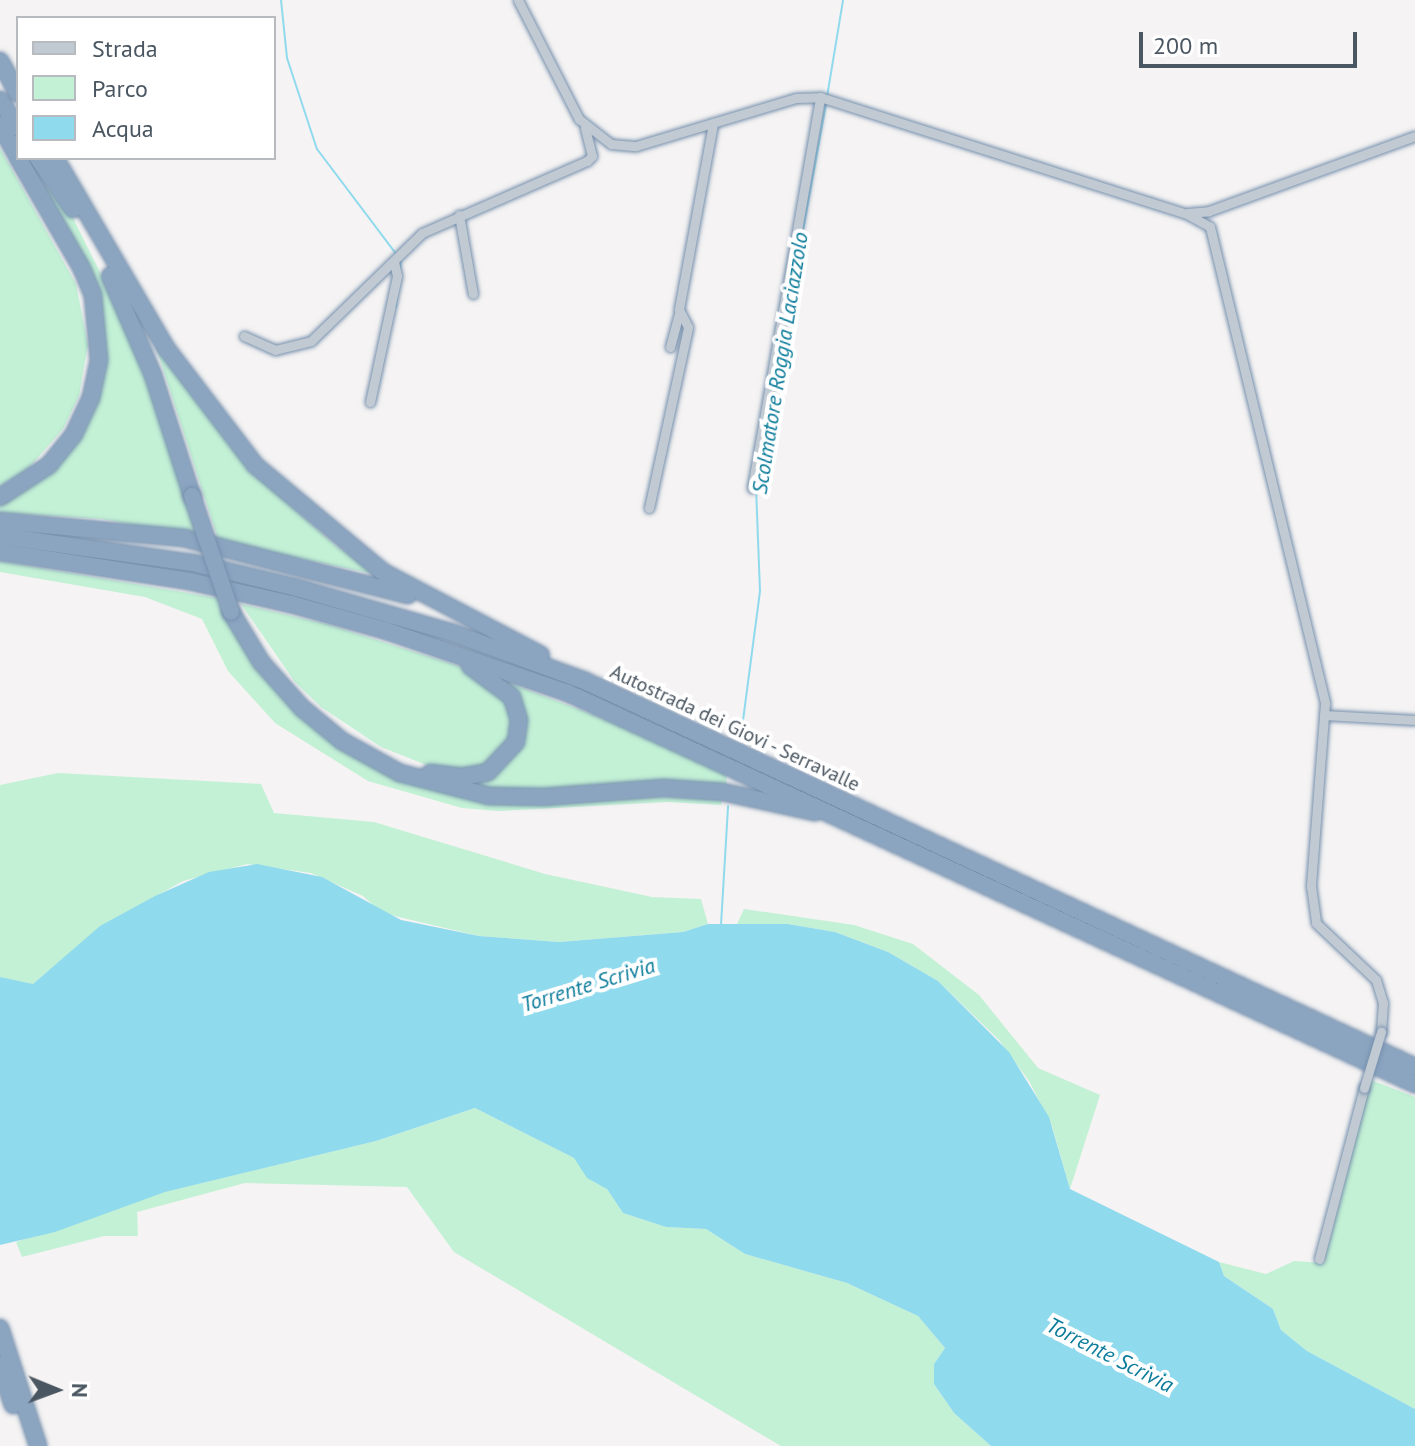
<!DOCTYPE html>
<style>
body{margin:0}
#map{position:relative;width:1415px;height:1446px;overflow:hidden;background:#f5f3f3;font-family:"PT Sans",sans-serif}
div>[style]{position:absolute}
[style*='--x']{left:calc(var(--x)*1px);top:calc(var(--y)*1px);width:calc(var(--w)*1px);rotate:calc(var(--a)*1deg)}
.green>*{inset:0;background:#c3f1d5}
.water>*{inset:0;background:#90daee}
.stream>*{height:2px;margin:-1px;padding:0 1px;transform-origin:1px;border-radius:1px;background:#90daee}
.roads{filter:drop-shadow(0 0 2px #7690ad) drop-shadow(0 0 2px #7690ad)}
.street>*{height:9px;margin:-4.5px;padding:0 4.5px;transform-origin:4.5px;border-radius:4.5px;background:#c1cad2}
.highway>*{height:16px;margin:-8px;padding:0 8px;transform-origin:8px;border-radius:8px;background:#8ba5c1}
.bridges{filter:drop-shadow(0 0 2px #7690ad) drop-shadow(0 0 2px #7690ad)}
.street-bridge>*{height:9px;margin:-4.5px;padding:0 4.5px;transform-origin:4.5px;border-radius:4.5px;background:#c1cad2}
.highway-bridge>*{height:16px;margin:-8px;padding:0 8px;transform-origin:8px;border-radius:8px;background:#8ba5c1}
span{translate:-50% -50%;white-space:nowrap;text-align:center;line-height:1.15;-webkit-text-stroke:8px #fff;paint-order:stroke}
.street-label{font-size:20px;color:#4a5661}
.water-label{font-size:22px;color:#0c7c9b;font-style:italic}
.legend{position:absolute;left:16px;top:16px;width:260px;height:144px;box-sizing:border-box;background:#fff;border:2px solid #b7bbc0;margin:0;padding:10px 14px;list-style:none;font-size:24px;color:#4a5661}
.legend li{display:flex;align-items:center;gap:16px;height:40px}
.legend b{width:40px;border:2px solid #b7bbc0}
.north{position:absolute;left:16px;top:1350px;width:80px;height:80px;-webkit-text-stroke:6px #fff;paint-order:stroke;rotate:91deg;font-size:22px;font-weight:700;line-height:32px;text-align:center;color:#4a5661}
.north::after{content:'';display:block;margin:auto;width:28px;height:36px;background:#4a5661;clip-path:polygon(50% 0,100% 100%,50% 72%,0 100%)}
.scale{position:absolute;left:1139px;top:32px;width:218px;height:36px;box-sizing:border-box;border:4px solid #4a5661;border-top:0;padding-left:10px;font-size:24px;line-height:28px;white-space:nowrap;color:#4a5661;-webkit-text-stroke:6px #fff;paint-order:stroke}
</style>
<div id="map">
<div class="green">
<i style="clip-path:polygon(0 148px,76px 284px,88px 345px,79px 396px,63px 429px,27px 470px,0 486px)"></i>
<i style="clip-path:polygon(36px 177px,72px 216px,137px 346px,198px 538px,102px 519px,0 513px,0 502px,78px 433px,103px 329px)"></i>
<i style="clip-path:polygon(153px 338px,229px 444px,266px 483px,335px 545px,379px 575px,219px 542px)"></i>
<i style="clip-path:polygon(0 561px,217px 598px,231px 625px,304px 717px,450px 792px,722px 798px,721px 805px,668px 802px,499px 811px,462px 808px,368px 781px,275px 723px,228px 671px,202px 619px,145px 597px,0 572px)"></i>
<i style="clip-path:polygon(241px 604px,330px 625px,471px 670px,494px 686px,511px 709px,512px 745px,475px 772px,439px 770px,381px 747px,321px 707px,295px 682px)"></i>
<i style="clip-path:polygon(504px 681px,610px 721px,727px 775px,726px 786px,504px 790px,446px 781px,504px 767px,520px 746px,515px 693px)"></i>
<i style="clip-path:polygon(58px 773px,261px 784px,274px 813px,374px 822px,545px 874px,652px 897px,701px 899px,708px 924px,683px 932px,559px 942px,479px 936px,382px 913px,363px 896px,311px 873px,247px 864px,183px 881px,100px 927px,33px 984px,20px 983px,0 977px,0 785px)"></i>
<i style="clip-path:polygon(744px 909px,854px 925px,913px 944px,979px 995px,1038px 1068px,1100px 1095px,1070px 1189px,1052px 1126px,1029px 1081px,999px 1040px,938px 981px,888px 952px,835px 932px,788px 924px,737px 924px)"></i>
<i style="clip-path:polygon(1371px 1080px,1415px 1097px,1415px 1409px,1307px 1351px,1281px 1330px,1273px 1309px,1224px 1276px,1219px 1262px,1266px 1274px,1294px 1261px,1324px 1263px)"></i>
<i style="clip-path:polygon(475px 1108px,574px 1158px,607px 1189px,623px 1213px,666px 1227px,706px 1229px,745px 1254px,847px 1283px,918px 1316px,945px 1348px,934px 1364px,934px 1384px,954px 1413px,991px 1446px,781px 1446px,454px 1252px,407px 1187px,245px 1183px,137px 1212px,138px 1236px,104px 1236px,22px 1257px,16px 1242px,164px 1192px,376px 1141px)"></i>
</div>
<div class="water">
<i style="clip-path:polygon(257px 864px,322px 877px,401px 920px,479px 936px,559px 942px,683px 932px,708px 924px,788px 924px,835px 932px,888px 952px,938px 981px,1009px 1052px,1049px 1117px,1070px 1189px,1219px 1262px,1224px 1276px,1273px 1309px,1281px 1330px,1307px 1351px,1415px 1409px,1415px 1446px,991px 1446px,954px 1413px,934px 1384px,934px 1364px,945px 1348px,918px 1316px,847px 1283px,745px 1254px,706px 1229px,666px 1227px,623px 1213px,607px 1189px,587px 1178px,574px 1158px,475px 1108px,376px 1141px,165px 1192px,55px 1232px,0 1245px,0 977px,33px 984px,100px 926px,155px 896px,209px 872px)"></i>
</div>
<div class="stream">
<i style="--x:281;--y:0;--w:58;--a:84.1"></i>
<i style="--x:287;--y:58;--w:96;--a:71.8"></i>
<i style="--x:317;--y:149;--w:133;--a:53"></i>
<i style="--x:827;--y:97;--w:98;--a:-80.6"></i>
<i style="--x:396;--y:307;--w:47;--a:-83.9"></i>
<i style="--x:770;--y:412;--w:313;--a:-79.7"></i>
<i style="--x:742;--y:728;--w:138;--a:-82.5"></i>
<i style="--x:760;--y:591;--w:102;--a:-92.2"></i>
<i style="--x:721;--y:925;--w:119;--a:-86.6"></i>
</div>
<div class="roads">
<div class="street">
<i style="--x:518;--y:0;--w:134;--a:62.9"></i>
<i style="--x:579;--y:119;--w:41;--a:38"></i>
<i style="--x:611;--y:144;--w:25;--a:5"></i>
<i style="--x:636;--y:146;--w:167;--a:-16.7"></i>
<i style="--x:796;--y:98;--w:24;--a:-2"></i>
<i style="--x:820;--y:97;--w:385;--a:17.7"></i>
<i style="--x:1187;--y:214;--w:26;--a:29"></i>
<i style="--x:1210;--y:227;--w:490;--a:76.4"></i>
<i style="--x:1325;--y:703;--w:184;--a:94.4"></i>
<i style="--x:1311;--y:886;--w:37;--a:82"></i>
<i style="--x:1316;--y:923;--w:83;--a:43.5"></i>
<i style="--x:1376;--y:980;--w:24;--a:73"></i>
<i style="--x:1383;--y:1003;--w:29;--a:94"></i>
<i style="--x:1188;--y:213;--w:21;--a:-5"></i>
<i style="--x:1209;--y:211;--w:219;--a:-20"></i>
<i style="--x:459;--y:215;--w:80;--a:80"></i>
<i style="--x:244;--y:336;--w:34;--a:24"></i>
<i style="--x:275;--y:350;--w:37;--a:-14"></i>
<i style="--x:311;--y:341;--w:155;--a:-44.2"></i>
<i style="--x:422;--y:233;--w:180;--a:-23.6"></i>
<i style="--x:587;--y:161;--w:7;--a:-45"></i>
<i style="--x:592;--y:156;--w:29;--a:-104"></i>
<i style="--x:670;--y:347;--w:35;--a:-75"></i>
<i style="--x:370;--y:402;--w:129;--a:-77.9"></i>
<i style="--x:397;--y:276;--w:14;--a:-102"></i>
<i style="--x:752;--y:488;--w:397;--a:-80.1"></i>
<i style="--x:649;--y:508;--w:185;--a:-77.8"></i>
<i style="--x:688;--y:327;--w:20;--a:-117"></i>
<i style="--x:679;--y:309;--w:189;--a:-79.6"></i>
<i style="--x:1324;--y:715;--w:91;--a:3.1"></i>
<i style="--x:1319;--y:1259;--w:177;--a:-75.3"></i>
</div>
<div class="highway">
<i style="--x:0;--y:61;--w:37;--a:61"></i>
<i style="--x:0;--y:100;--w:33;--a:57"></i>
<i style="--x:0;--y:125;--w:37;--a:61"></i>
<i style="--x:38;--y:158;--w:62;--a:55.5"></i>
<i style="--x:55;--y:158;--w:220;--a:59.7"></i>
<i style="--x:166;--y:348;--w:147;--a:52.7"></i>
<i style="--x:255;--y:465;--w:167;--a:39.9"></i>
<i style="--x:383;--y:572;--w:178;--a:27.7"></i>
<i style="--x:110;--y:276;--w:108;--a:66.5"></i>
<i style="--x:153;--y:375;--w:127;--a:72.1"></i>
<i style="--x:0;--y:497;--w:59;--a:-33.1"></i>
<i style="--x:49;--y:465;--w:40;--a:-51"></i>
<i style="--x:74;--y:434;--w:40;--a:-65"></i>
<i style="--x:91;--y:398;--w:39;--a:-78"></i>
<i style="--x:99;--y:360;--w:65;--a:-95.3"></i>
<i style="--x:93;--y:295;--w:30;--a:-113"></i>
<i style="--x:81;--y:267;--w:126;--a:-120"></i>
<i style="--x:0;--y:521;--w:185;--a:5.3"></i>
<i style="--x:184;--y:538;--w:231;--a:14.3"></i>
<i style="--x:0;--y:536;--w:195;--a:8"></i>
<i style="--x:193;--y:563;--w:107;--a:13.5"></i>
<i style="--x:297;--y:588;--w:162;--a:16.1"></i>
<i style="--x:453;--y:633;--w:140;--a:20"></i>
<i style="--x:585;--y:681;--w:915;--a:24.94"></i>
<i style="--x:0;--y:552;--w:191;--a:8.7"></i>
<i style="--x:189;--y:581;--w:105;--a:12.7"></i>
<i style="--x:291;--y:604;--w:100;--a:15.7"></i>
<i style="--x:387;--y:631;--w:191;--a:18.9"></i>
<i style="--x:568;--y:693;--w:933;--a:24.78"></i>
<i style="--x:231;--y:612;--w:58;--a:59"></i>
<i style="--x:261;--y:662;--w:62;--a:48.3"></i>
<i style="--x:302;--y:708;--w:52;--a:39.5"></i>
<i style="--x:342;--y:741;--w:66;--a:28.9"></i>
<i style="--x:400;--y:773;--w:92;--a:14.5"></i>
<i style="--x:489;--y:796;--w:55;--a:1"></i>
<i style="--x:544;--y:797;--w:120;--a:-4.3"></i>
<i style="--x:664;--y:788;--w:59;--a:3.9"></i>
<i style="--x:723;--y:792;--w:94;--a:12.3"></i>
<i style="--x:430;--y:773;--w:31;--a:7"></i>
<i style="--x:461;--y:777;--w:27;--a:-10"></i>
<i style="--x:488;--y:772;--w:41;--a:-47"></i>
<i style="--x:516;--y:742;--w:22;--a:-82"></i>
<i style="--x:519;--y:720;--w:24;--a:-107"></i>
<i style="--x:512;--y:697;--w:52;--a:-143.6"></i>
<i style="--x:0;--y:1328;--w:124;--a:72.1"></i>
<i style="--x:0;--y:1365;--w:42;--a:72"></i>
</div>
</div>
<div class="bridges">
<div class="street-bridge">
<i style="--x:1364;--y:1088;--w:59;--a:-73.1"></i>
</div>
<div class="highway-bridge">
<i style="--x:192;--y:496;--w:122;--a:71.4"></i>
</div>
</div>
<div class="street-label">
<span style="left:735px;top:728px;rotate:25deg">Autostrada dei Giovi - Serravalle</span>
</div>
<div class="water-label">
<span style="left:780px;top:363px;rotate:-81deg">Scolmatore Roggia Laciazzolo</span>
<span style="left:588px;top:985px;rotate:-17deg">Torrente Scrivia</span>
<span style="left:1110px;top:1355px;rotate:27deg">Torrente Scrivia</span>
</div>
<ul class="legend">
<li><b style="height:10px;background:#c1cad2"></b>Strada</li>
<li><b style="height:22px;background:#c3f1d5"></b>Parco</li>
<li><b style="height:22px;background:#90daee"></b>Acqua</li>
</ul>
<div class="north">N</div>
<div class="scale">200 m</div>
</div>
